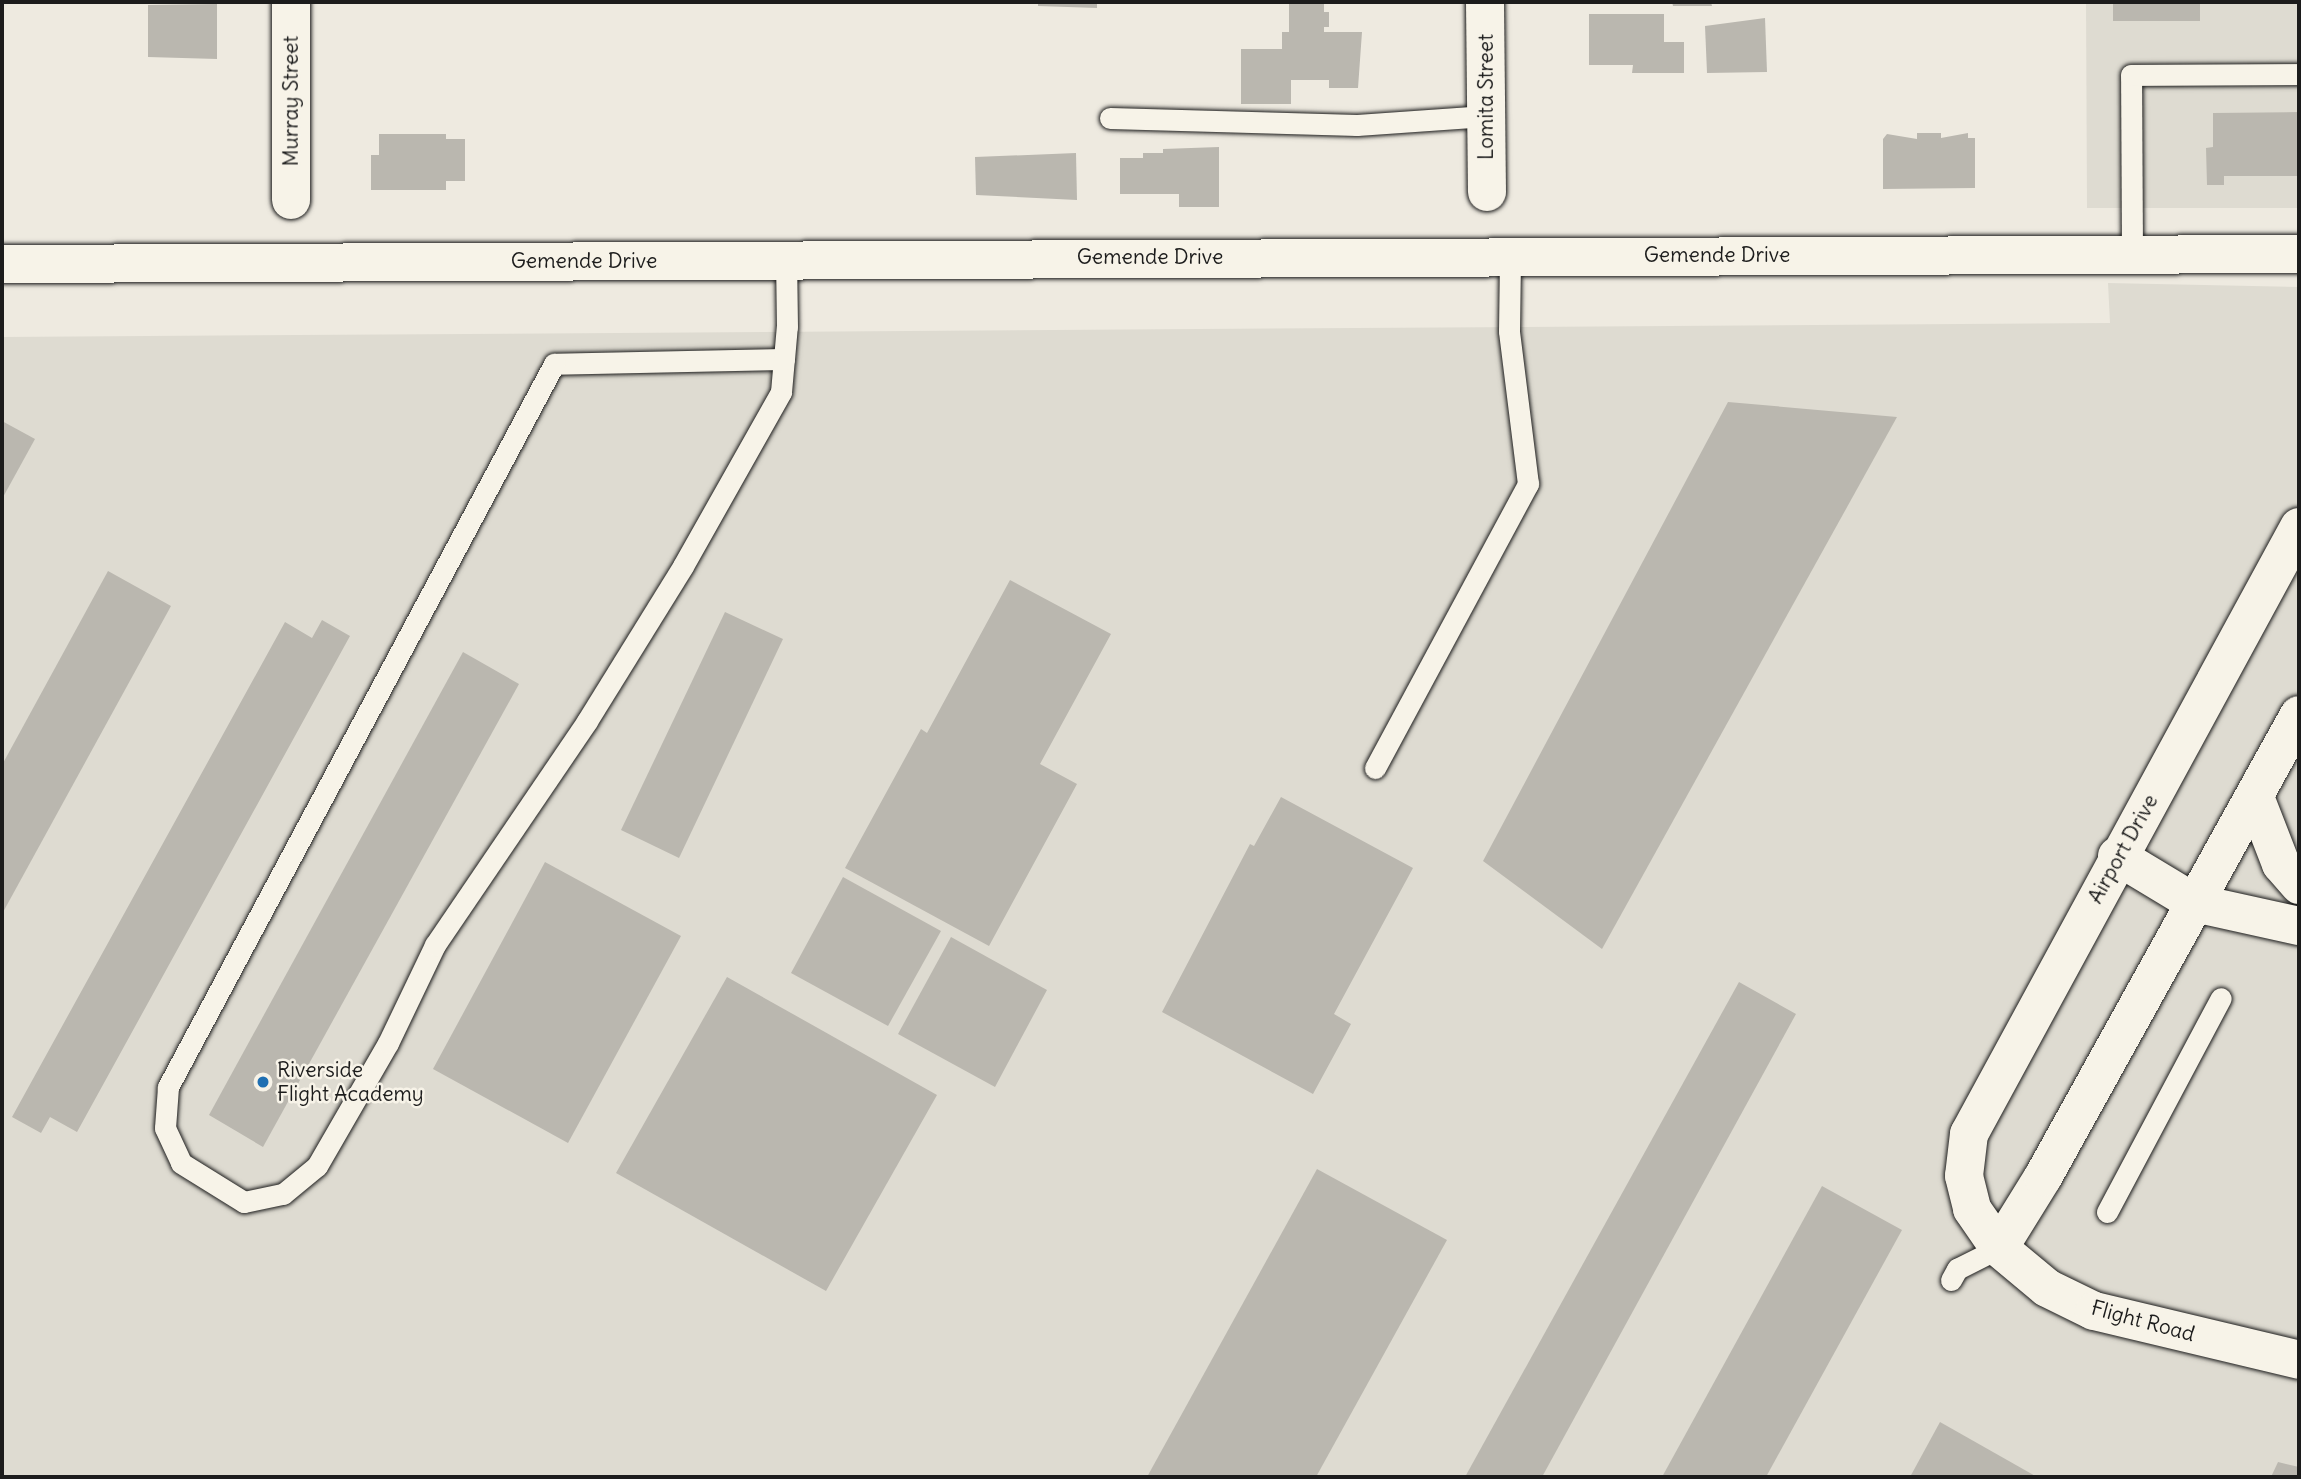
<!DOCTYPE html>
<style>
body{margin:0}
#map{position:relative;width:2301px;height:1479px;overflow:hidden;background:#eeeae0;font-family:Delius,sans-serif}
div>[style]{position:absolute}
[style*='--x']{left:calc(var(--x)*1px);top:calc(var(--y)*1px);width:calc(var(--w)*1px);rotate:calc(var(--a)*1deg)}
.built>*{inset:0;background:#dedbd1}
.building>*{inset:0;background:#bab7af}
.roads{filter:drop-shadow(0 0 2px #1c1c1c) drop-shadow(0 0 2px #1c1c1c)}
.lane>*{height:21px;margin:-10.5px;padding:0 10.5px;transform-origin:10.5px;border-radius:10.5px;background:#f7f3e8}
.street>*{height:38px;margin:-19px;padding:0 19px;transform-origin:19px;border-radius:19px;background:#f7f3e8}
.dots>*{width:19px;height:19px;translate:-50% -50%;box-sizing:border-box;border:4px solid #f7f3e8;border-radius:50%}
span{translate:-50% -50%;white-space:nowrap;text-align:center;line-height:1.15;-webkit-text-stroke:5px #f7f3e8;paint-order:stroke}
.street-label{font-size:21px;color:#1c1c1c}
.poi-label{font-size:21px;color:#1c1c1c}
.left{translate:0 -50%;text-align:left}
.frame{position:absolute;inset:0;border:4px solid #1c1c1c;pointer-events:none}
</style>
<div id="map">
<div class="built">
<i style="clip-path:polygon(2086px 2px,2299px 2px,2299px 208px,2087px 208px)"></i>
<i style="clip-path:polygon(2108px 283px,2299px 287px,2299px 1477px,2px 1477px,2px 337px,2110px 323px)"></i>
</div>
<div class="building">
<i style="clip-path:polygon(1038px 2px,1097px 2px,1097px 8px,1038px 6px)"></i>
<i style="clip-path:polygon(1672px 2px,1711px 2px,1712px 6px,1673px 6px)"></i>
<i style="clip-path:polygon(2113px 2px,2200px 2px,2200px 21px,2113px 21px)"></i>
<i style="clip-path:polygon(217px 4px,217px 59px,148px 57px,148px 5px)"></i>
<i style="clip-path:polygon(1289px 4px,1324px 4px,1324px 12px,1329px 12px,1329px 27px,1324px 27px,1324px 32px,1362px 32px,1358px 88px,1329px 88px,1329px 80px,1291px 80px,1291px 104px,1241px 104px,1241px 49px,1282px 49px,1282px 32px,1289px 32px)"></i>
<i style="clip-path:polygon(1589px 14px,1664px 14px,1664px 42px,1684px 42px,1684px 73px,1632px 73px,1633px 65px,1589px 65px)"></i>
<i style="clip-path:polygon(1765px 18px,1767px 72px,1707px 73px,1705px 26px)"></i>
<i style="clip-path:polygon(2299px 112px,2299px 176px,2224px 176px,2224px 185px,2207px 185px,2206px 148px,2213px 147px,2213px 113px)"></i>
<i style="clip-path:polygon(1917px 133px,1941px 133px,1941px 138px,1968px 133px,1968px 138px,1975px 138px,1975px 188px,1883px 189px,1883px 139px,1887px 134px,1917px 139px)"></i>
<i style="clip-path:polygon(379px 134px,446px 134px,446px 139px,465px 139px,465px 181px,446px 181px,446px 190px,371px 190px,371px 155px,379px 155px)"></i>
<i style="clip-path:polygon(1219px 147px,1219px 207px,1179px 207px,1179px 194px,1120px 194px,1120px 158px,1143px 158px,1143px 153px,1163px 153px,1163px 149px)"></i>
<i style="clip-path:polygon(1076px 153px,1077px 200px,976px 195px,975px 157px)"></i>
<i style="clip-path:polygon(1728px 402px,1897px 417px,1602px 949px,1483px 861px)"></i>
<i style="clip-path:polygon(2px 421px,35px 439px,2px 499px)"></i>
<i style="clip-path:polygon(108px 571px,171px 606px,2px 914px,2px 765px)"></i>
<i style="clip-path:polygon(1010px 580px,1111px 634px,1040px 764px,1077px 784px,989px 946px,845px 868px,921px 729px,927px 733px)"></i>
<i style="clip-path:polygon(725px 612px,783px 639px,679px 858px,621px 830px)"></i>
<i style="clip-path:polygon(322px 620px,350px 636px,77px 1132px,50px 1117px,41px 1133px,12px 1117px,285px 622px,312px 638px)"></i>
<i style="clip-path:polygon(463px 652px,519px 684px,263px 1147px,209px 1115px)"></i>
<i style="clip-path:polygon(1281px 797px,1413px 868px,1334px 1014px,1351px 1024px,1313px 1094px,1162px 1012px,1250px 844px,1254px 846px)"></i>
<i style="clip-path:polygon(545px 862px,681px 936px,568px 1143px,433px 1069px)"></i>
<i style="clip-path:polygon(843px 877px,941px 931px,888px 1026px,791px 973px)"></i>
<i style="clip-path:polygon(951px 937px,1047px 990px,995px 1087px,898px 1034px)"></i>
<i style="clip-path:polygon(727px 977px,937px 1095px,826px 1291px,616px 1173px)"></i>
<i style="clip-path:polygon(1739px 982px,1796px 1014px,1542px 1477px,1465px 1477px)"></i>
<i style="clip-path:polygon(1317px 1169px,1447px 1240px,1316px 1477px,1147px 1477px)"></i>
<i style="clip-path:polygon(1822px 1186px,1902px 1230px,1766px 1477px,1662px 1477px)"></i>
<i style="clip-path:polygon(1940px 1422px,2037px 1477px,1910px 1477px)"></i>
<i style="clip-path:polygon(2278px 1462px,2299px 1467px,2299px 1477px,2271px 1477px)"></i>
</div>
<div class="roads">
<div class="lane">
<i style="--x:1110;--y:118;--w:247;--a:1.6"></i>
<i style="--x:1357;--y:125;--w:129;--a:-4"></i>
<i style="--x:2132;--y:254;--w:179;--a:-90.3"></i>
<i style="--x:2131;--y:75;--w:168;--a:-0.3"></i>
<i style="--x:784;--y:359;--w:230;--a:178.8"></i>
<i style="--x:554;--y:364;--w:820;--a:118.1"></i>
<i style="--x:168;--y:1087;--w:41;--a:94.2"></i>
<i style="--x:165;--y:1128;--w:38;--a:65"></i>
<i style="--x:181;--y:1163;--w:74;--a:31.8"></i>
<i style="--x:244;--y:1202;--w:40;--a:-12"></i>
<i style="--x:283;--y:1194;--w:44;--a:-39.5"></i>
<i style="--x:317;--y:1166;--w:142;--a:-60"></i>
<i style="--x:388;--y:1043;--w:109;--a:-64.4"></i>
<i style="--x:435;--y:945;--w:271;--a:-55.8"></i>
<i style="--x:587;--y:721;--w:182;--a:-58.2"></i>
<i style="--x:683;--y:566;--w:200;--a:-60.6"></i>
<i style="--x:781;--y:392;--w:33;--a:-85"></i>
<i style="--x:784;--y:359;--w:32;--a:-85"></i>
<i style="--x:787;--y:327;--w:68;--a:-90.8"></i>
<i style="--x:1375;--y:768;--w:323;--a:-61.7"></i>
<i style="--x:1528;--y:484;--w:154;--a:-97.1"></i>
<i style="--x:1509;--y:331;--w:76;--a:-89.2"></i>
<i style="--x:2107;--y:1212;--w:242;--a:-62"></i>
<i style="--x:1951;--y:1280;--w:13;--a:-61"></i>
<i style="--x:1957;--y:1269;--w:47;--a:-26.6"></i>
</div>
<div class="street">
<i style="--x:291;--y:2;--w:198;--a:90"></i>
<i style="--x:1485;--y:2;--w:190;--a:89.4"></i>
<i style="--x:2;--y:264;--w:2297;--a:-0.25"></i>
<i style="--x:2299;--y:527;--w:691;--a:118.53"></i>
<i style="--x:1969;--y:1134;--w:42;--a:96.8"></i>
<i style="--x:1964;--y:1176;--w:34;--a:76"></i>
<i style="--x:1972;--y:1209;--w:47;--a:55.3"></i>
<i style="--x:1999;--y:1248;--w:62;--a:39.8"></i>
<i style="--x:2047;--y:1288;--w:52;--a:26.1"></i>
<i style="--x:2094;--y:1311;--w:211;--a:13.4"></i>
<i style="--x:2255;--y:797;--w:72;--a:68.8"></i>
<i style="--x:2281;--y:864;--w:28;--a:49"></i>
<i style="--x:2117;--y:856;--w:91;--a:31.1"></i>
<i style="--x:2195;--y:903;--w:107;--a:12.5"></i>
<i style="--x:1999;--y:1248;--w:84;--a:-58.2"></i>
<i style="--x:2043;--y:1177;--w:528;--a:-61.01"></i>
</div>
</div>
<div class="dots">
<i style="left:263px;top:1082px;background:#1f6fb2"></i>
</div>
<div class="street-label">
<span style="left:1486px;top:97px;rotate:-90deg">Lomita Street</span>
<span style="left:291px;top:101px;rotate:-90deg">Murray Street</span>
<span style="left:1717px;top:255px">Gemende Drive</span>
<span style="left:1150px;top:257px">Gemende Drive</span>
<span style="left:584px;top:261px">Gemende Drive</span>
<span style="left:2123px;top:849px;rotate:-61deg">Airport Drive</span>
<span style="left:2143px;top:1321px;rotate:15deg">Flight Road</span>
</div>
<div class="poi-label">
<span class="left" style="left:277px;top:1082px">Riverside<br>Flight Academy</span>
</div>
<div class="frame"></div>
</div>
